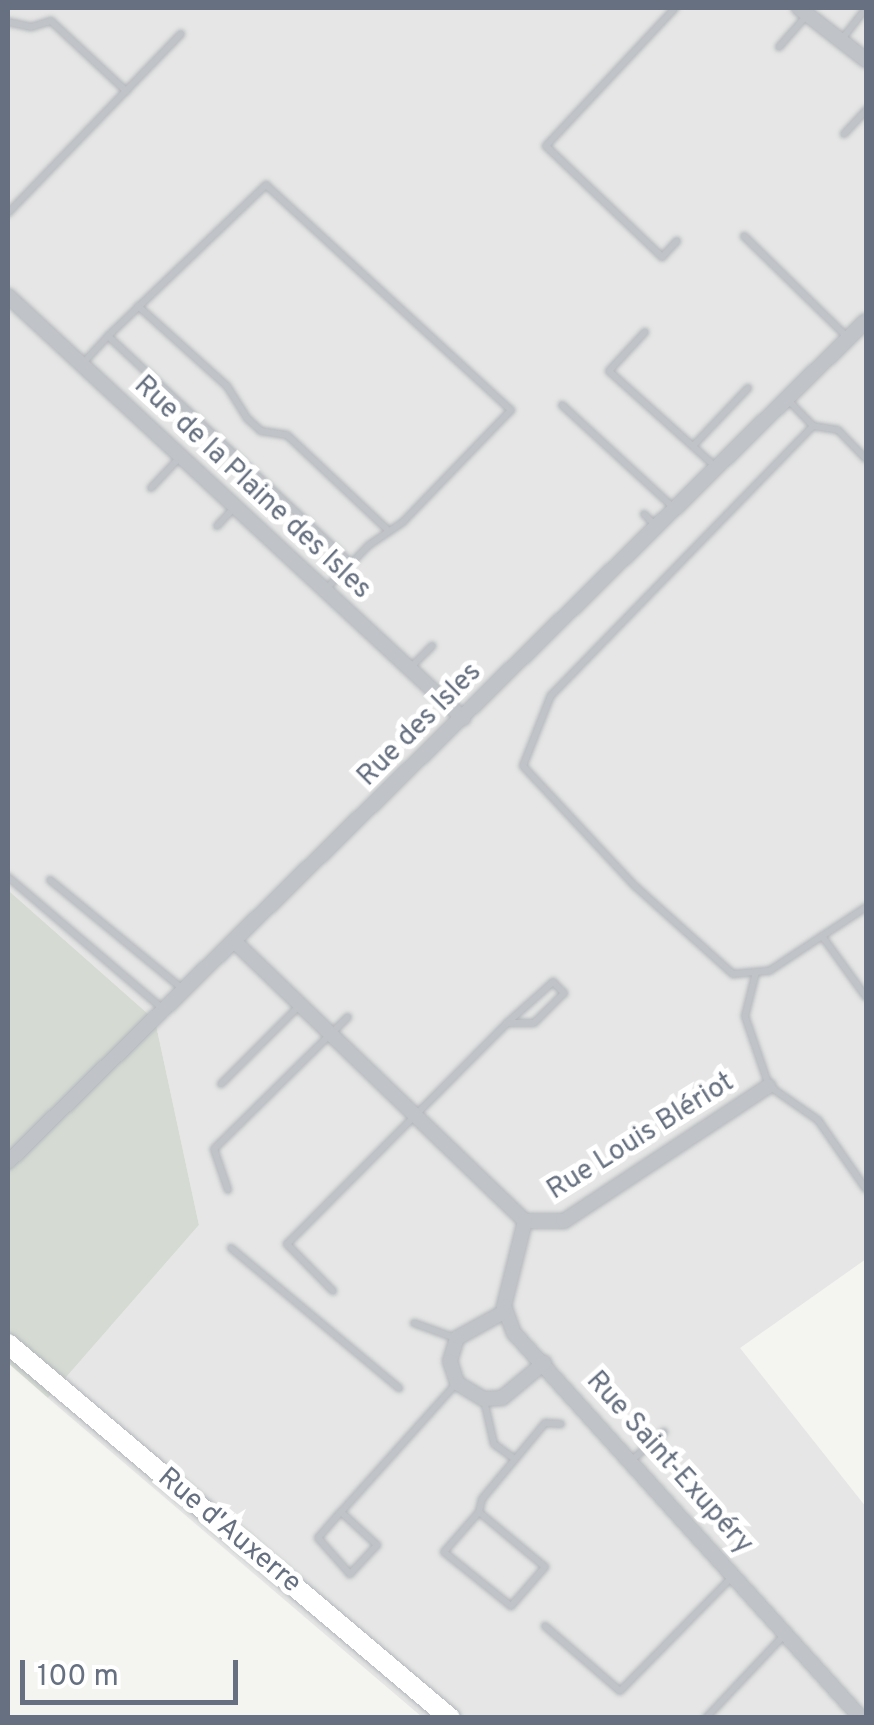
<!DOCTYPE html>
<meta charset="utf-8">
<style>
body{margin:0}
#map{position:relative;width:874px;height:1725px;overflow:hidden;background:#f4f5f1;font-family:Overpass,sans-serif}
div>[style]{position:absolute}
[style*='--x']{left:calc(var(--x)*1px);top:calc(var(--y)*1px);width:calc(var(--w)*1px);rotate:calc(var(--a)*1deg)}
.built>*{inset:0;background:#e5e6e5}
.green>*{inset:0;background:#d5dbd3}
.roads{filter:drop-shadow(0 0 2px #b3b6bb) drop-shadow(0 0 2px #b3b6bb)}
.service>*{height:6px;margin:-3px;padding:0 3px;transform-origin:3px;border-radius:3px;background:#c0c3c7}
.minor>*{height:14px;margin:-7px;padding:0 7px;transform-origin:7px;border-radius:7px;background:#c0c3c7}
.secondary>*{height:20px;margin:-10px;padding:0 10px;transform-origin:10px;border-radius:10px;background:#fff}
span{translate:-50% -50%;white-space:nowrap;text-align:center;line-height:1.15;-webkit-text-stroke:10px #fff;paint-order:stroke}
.street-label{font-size:28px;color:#667080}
.frame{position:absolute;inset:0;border:10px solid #667080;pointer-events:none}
.scale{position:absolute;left:20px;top:1660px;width:218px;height:45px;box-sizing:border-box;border:5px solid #667080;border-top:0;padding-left:12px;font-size:30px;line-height:35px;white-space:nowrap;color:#667080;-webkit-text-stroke:8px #fff;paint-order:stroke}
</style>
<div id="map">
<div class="built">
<i style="clip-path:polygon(8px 8px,866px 8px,866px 1259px,740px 1348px,866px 1507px,866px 1717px,422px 1717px,48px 1398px,199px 1225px,155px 1020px,8px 890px)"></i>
</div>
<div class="green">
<i style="clip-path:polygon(8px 890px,155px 1020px,199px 1225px,48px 1398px,8px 1363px)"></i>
</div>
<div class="roads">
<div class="service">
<i style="--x:675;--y:8;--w:189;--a:133.1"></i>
<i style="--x:546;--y:146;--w:161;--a:43.7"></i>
<i style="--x:662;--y:257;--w:22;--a:-47"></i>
<i style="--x:8;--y:22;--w:24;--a:12"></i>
<i style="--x:31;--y:27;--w:21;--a:-17"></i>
<i style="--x:51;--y:21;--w:103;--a:43"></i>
<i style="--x:842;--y:39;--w:39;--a:-52"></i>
<i style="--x:779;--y:47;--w:43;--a:-48.8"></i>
<i style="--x:844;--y:134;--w:33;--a:-47"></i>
<i style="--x:8;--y:213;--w:249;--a:-46"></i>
<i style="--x:744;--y:236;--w:146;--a:44.4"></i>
<i style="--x:138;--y:306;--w:120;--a:42"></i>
<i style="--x:227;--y:386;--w:39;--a:58"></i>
<i style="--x:248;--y:419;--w:18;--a:43"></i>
<i style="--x:261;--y:431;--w:26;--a:9"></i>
<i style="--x:287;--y:435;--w:140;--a:43.3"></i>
<i style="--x:645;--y:332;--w:53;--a:132.7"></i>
<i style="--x:609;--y:371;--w:144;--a:41.9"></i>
<i style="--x:108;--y:336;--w:219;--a:-43.7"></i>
<i style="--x:266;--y:185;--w:333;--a:42.6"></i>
<i style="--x:511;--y:410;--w:156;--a:134"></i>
<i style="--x:403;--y:522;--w:41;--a:145.9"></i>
<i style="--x:369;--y:545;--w:63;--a:134.4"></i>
<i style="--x:83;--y:363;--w:37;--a:-47"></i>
<i style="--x:108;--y:336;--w:333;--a:43.1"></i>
<i style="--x:788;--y:400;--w:36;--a:46"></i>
<i style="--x:813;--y:426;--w:25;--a:9"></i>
<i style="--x:838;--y:430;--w:40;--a:46"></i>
<i style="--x:562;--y:405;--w:152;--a:42.6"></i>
<i style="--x:813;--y:426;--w:376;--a:134.2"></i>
<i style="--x:551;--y:695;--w:76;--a:111.5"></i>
<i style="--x:523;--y:766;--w:164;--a:47"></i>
<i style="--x:635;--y:886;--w:132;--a:41.9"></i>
<i style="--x:733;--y:974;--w:36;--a:-5"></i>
<i style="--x:769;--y:971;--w:116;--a:-33.4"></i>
<i style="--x:693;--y:446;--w:80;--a:-46.5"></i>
<i style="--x:151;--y:488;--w:42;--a:-46.9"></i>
<i style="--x:644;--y:514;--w:17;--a:45"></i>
<i style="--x:217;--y:526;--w:25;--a:-47"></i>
<i style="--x:411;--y:667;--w:30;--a:-45"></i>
<i style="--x:8;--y:877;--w:205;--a:40.4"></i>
<i style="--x:50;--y:880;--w:173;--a:39.4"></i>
<i style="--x:822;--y:936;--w:75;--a:54.2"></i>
<i style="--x:756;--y:972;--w:45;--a:104"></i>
<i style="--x:745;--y:1016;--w:74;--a:71.1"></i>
<i style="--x:769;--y:1086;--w:60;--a:34.8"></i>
<i style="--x:818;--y:1120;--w:84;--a:55.2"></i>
<i style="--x:221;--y:1084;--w:112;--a:-45"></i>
<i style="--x:228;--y:1190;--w:43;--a:-108.9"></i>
<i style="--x:214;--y:1149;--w:188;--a:-44.6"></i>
<i style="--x:231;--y:1248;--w:219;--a:39.8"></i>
<i style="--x:333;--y:1291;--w:66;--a:-134.4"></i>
<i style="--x:287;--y:1244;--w:312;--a:-45.1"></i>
<i style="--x:507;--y:1023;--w:62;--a:-41.7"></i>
<i style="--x:553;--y:982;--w:16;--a:45"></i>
<i style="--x:564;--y:993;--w:42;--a:135"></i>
<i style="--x:534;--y:1023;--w:27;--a:180"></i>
<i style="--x:414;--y:1323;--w:44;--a:20.1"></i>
<i style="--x:484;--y:1400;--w:45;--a:77.2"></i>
<i style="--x:494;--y:1444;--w:26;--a:36"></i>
<i style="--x:633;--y:1459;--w:41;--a:-41.1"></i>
<i style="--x:341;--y:1512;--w:49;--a:42.5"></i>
<i style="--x:377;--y:1545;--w:40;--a:133"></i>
<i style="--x:350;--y:1574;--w:48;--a:-131.6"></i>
<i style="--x:318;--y:1538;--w:35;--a:-49"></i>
<i style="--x:341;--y:1512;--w:172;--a:-48.1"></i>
<i style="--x:479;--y:1512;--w:53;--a:131.2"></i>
<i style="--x:444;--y:1552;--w:86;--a:38.9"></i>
<i style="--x:511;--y:1606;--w:52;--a:-48.9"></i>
<i style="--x:545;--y:1567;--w:86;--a:-140.2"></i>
<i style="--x:479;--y:1512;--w:13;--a:-77"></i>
<i style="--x:482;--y:1499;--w:99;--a:-50.3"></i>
<i style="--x:545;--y:1423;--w:16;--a:4"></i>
<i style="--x:545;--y:1626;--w:99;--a:40.9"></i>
<i style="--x:620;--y:1691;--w:163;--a:-45.5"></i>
<i style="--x:706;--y:1718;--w:117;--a:-46.7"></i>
</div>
<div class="minor">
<i style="--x:799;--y:8;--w:85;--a:37.8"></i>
<i style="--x:8;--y:296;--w:621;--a:42.85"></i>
<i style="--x:235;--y:942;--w:402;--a:43.9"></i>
<i style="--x:525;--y:1221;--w:39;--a:0"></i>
<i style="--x:564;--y:1221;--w:245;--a:-33.4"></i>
<i style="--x:8;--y:1162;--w:1201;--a:-44.43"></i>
<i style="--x:525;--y:1221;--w:88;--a:103.9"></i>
<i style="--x:504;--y:1306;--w:29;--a:70"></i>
<i style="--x:514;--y:1333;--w:518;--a:47.97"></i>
<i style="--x:504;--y:1312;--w:54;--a:151"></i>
<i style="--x:457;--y:1338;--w:24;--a:107"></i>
<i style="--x:450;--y:1361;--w:23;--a:72"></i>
<i style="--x:457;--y:1383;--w:31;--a:31"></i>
<i style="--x:484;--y:1399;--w:18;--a:-3"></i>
<i style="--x:502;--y:1398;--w:55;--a:-39.8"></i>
</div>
<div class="secondary">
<i style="--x:8;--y:1344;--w:579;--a:40.24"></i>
</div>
</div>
<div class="street-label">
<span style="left:252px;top:488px;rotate:43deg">Rue de la Plaine des Isles</span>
<span style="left:420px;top:725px;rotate:-45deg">Rue des Isles</span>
<span style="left:641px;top:1137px;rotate:-32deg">Rue Louis Blériot</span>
<span style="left:669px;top:1463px;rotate:48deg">Rue Saint-Exupéry</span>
<span style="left:229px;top:1531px;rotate:40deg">Rue d'Auxerre</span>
</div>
<div class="frame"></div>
<div class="scale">100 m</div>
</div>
